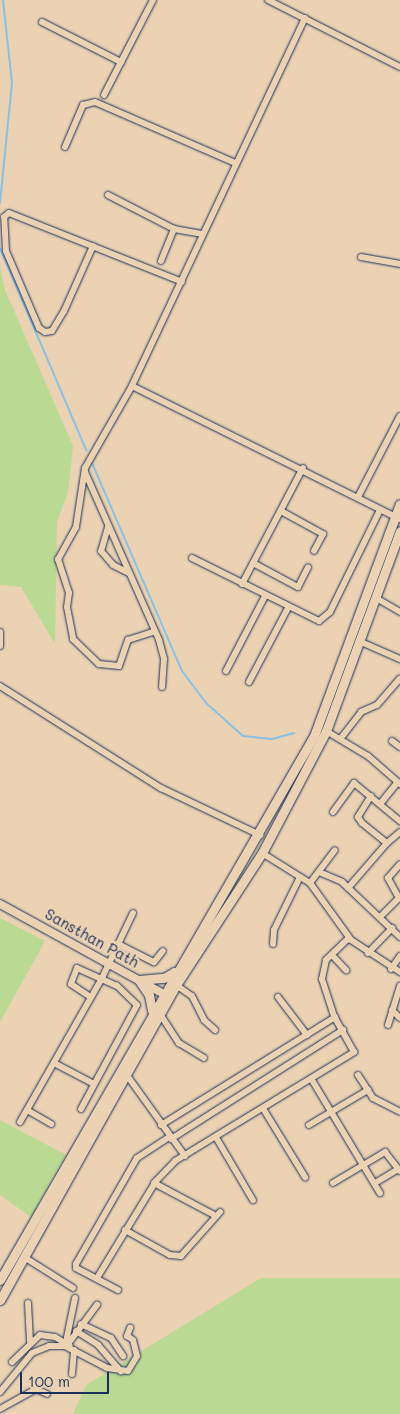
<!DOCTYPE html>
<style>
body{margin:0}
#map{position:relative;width:400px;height:1414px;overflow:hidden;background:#ead2b2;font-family:Mali,sans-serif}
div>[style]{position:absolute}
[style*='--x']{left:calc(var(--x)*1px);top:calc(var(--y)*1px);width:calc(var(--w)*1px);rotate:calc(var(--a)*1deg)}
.green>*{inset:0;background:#bad992}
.stream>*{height:2px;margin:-1px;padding:0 1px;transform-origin:1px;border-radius:1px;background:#88c1e7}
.roads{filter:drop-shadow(0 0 1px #1b2f5e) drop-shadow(0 0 1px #1b2f5e)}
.minor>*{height:6px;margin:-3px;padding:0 3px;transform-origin:3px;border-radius:3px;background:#ead2b2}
.tertiary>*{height:8px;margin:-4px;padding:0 4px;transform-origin:4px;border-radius:4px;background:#ead2b2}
.secondary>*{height:9px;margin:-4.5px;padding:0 4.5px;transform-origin:4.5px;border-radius:4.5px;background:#ead2b2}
span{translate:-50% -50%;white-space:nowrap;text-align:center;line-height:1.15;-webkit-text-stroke:5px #ead2b2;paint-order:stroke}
.street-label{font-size:15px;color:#1b2f5e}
.scale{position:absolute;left:20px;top:1372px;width:89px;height:22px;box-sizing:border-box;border:2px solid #1b2f5e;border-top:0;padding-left:6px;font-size:15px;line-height:18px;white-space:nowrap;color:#1b2f5e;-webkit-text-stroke:4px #ead2b2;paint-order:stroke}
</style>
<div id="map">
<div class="green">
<i style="clip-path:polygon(0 266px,5px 290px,73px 446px,68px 492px,57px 522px,55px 644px,21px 587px,0 585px)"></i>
<i style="clip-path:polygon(0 918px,45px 941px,0 1022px)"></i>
<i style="clip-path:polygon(0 1120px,66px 1155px,31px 1217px,0 1195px)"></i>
<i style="clip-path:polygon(261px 1278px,400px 1278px,400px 1414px,73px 1414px,86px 1385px)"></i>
</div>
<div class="stream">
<i style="--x:0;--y:203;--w:121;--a:-84.3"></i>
<i style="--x:12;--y:83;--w:83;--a:-96.2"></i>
<i style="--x:0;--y:248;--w:220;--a:66.9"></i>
<i style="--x:92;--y:463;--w:227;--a:66.6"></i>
<i style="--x:182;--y:671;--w:39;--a:53"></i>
<i style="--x:205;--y:702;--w:51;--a:41.8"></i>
<i style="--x:243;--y:736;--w:29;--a:6"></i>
<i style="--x:272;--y:739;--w:23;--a:-15"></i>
</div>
<div class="roads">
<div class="minor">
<i style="--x:268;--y:0;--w:148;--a:26.9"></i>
<i style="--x:305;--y:18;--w:407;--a:115.2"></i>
<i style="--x:132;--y:386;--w:299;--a:26.4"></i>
<i style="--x:42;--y:22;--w:89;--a:26.9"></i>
<i style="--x:104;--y:95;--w:107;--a:-62.7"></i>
<i style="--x:65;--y:147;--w:46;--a:-66.8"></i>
<i style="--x:83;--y:105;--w:12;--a:-14"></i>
<i style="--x:95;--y:102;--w:153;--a:23.5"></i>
<i style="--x:108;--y:195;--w:74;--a:27.3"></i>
<i style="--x:174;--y:229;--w:28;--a:10"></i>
<i style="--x:93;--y:246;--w:71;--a:114"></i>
<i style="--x:64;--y:311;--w:23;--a:121"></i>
<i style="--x:52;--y:331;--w:7;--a:172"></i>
<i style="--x:45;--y:332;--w:7;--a:-146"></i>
<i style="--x:39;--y:328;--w:84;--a:-113.2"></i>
<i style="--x:6;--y:251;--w:34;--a:-93"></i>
<i style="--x:4;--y:217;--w:6;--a:-39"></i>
<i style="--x:9;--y:213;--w:186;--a:21.7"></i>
<i style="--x:361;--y:257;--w:40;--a:10"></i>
<i style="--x:161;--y:261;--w:35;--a:-68"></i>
<i style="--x:132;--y:386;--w:95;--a:119.8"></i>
<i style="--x:85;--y:468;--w:60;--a:98.7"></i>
<i style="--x:76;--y:527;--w:37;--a:119"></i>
<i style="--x:58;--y:559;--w:36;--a:72"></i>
<i style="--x:69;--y:593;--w:14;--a:98"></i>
<i style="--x:67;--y:607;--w:33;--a:79"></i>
<i style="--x:73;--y:639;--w:36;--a:44"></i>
<i style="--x:99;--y:664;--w:20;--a:6"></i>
<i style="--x:119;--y:666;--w:28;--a:-71"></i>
<i style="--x:128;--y:640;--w:28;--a:-18"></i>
<i style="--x:85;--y:472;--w:184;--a:66.2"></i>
<i style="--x:159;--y:640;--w:20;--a:75"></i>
<i style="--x:164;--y:659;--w:28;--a:94"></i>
<i style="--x:358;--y:497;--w:91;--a:-62.6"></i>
<i style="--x:281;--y:511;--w:48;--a:28.7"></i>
<i style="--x:323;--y:534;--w:19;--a:118"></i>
<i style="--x:108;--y:527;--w:25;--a:106"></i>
<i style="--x:101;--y:551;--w:18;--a:49"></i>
<i style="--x:113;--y:565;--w:18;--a:27"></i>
<i style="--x:192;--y:558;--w:142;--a:26.4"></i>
<i style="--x:319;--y:621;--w:14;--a:-39"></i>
<i style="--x:330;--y:612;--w:114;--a:-63.9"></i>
<i style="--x:253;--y:563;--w:51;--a:28.1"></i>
<i style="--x:298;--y:587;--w:22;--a:-63"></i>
<i style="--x:242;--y:584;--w:131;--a:-62.3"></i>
<i style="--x:376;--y:598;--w:28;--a:30"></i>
<i style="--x:0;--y:632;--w:14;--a:90"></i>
<i style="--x:361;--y:642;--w:43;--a:23.6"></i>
<i style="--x:226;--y:671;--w:85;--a:-62.5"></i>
<i style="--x:249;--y:682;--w:84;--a:-62.2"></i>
<i style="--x:0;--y:686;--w:191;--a:32.4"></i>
<i style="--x:161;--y:788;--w:110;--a:25.4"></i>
<i style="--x:326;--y:731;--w:49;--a:30.8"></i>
<i style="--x:368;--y:756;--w:43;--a:41.2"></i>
<i style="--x:341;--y:738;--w:33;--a:-52"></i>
<i style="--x:361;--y:712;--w:17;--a:-24"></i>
<i style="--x:377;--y:705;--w:35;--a:-49"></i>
<i style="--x:392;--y:741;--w:10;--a:37"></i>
<i style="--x:371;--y:796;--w:25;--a:122"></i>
<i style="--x:358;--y:817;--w:7;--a:56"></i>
<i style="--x:362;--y:823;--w:32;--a:39"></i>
<i style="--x:387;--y:843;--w:17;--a:-40"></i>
<i style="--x:380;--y:804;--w:28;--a:-51"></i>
<i style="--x:333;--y:812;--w:36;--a:-54"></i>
<i style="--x:354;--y:783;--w:60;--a:39.6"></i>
<i style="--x:262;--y:853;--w:57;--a:32"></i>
<i style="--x:310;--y:883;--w:70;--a:54.3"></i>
<i style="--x:351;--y:940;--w:59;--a:33.1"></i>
<i style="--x:319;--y:872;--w:25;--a:23"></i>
<i style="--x:342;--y:882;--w:80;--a:43.5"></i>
<i style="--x:310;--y:883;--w:41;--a:-52.9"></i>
<i style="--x:348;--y:888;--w:60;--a:-49.1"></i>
<i style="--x:399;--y:898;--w:23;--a:-119"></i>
<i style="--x:388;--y:878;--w:18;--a:-49"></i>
<i style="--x:381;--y:916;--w:27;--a:-45"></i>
<i style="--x:273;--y:944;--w:14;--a:-86"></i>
<i style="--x:274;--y:930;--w:59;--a:-63.9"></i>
<i style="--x:120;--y:945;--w:38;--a:27"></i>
<i style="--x:154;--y:962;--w:14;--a:-51"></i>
<i style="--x:368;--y:953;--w:35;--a:-46"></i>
<i style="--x:332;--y:955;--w:21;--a:47"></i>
<i style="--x:391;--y:969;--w:16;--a:-55"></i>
<i style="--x:176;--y:985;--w:19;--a:35"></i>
<i style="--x:192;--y:996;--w:27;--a:63"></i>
<i style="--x:204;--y:1020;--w:15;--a:42"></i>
<i style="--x:278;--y:997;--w:48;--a:52.7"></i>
<i style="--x:392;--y:1010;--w:11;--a:45"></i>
<i style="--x:160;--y:1014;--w:35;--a:57"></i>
<i style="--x:179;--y:1043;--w:29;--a:31"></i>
<i style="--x:388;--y:1025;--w:41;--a:-72.9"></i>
<i style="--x:54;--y:1063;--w:45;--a:27.7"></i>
<i style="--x:126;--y:1074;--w:101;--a:54.3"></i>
<i style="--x:358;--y:1075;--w:27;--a:57"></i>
<i style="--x:373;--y:1098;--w:30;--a:27"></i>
<i style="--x:312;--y:1080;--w:132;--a:59"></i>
<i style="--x:81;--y:1109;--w:118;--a:-61.7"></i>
<i style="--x:137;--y:1005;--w:28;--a:-136"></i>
<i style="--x:117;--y:986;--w:44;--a:-155.8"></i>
<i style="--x:77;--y:968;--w:17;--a:111"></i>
<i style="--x:71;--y:984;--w:23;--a:34"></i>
<i style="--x:27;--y:1110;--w:28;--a:30"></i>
<i style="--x:264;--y:1110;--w:79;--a:58.5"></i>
<i style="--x:20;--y:1122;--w:166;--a:-60.3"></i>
<i style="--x:102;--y:978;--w:72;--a:-64.5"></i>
<i style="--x:161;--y:1125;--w:205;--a:-31.8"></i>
<i style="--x:309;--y:1125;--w:69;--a:-30.7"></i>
<i style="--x:171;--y:1139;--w:204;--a:-32.4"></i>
<i style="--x:217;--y:1139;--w:71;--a:59.5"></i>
<i style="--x:154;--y:1183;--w:70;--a:28"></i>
<i style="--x:333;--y:1183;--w:61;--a:-30.8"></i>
<i style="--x:385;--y:1152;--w:24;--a:52"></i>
<i style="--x:375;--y:1183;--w:27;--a:-31"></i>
<i style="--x:125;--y:1230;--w:51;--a:29.1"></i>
<i style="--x:170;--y:1255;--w:11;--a:5"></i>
<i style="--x:181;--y:1256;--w:59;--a:-48.4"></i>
<i style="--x:24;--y:1257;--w:58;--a:32.3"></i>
<i style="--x:97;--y:1278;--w:114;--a:-58.7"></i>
<i style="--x:156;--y:1181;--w:28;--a:-46"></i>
<i style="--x:175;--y:1161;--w:210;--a:-31.3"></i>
<i style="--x:354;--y:1052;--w:41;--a:-119.1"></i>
<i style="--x:334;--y:1016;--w:39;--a:-108"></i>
<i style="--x:322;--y:979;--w:19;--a:-78"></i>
<i style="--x:326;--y:960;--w:32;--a:-44"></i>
<i style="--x:118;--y:1290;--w:47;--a:-152.4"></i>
<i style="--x:76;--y:1268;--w:4;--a:-90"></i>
<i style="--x:76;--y:1264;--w:122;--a:-60.1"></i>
<i style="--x:137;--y:1158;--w:38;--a:-33"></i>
<i style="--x:28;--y:1303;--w:38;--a:87"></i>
<i style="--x:81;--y:1324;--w:33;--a:25"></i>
<i style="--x:111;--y:1338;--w:22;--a:56"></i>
<i style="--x:76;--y:1331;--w:26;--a:32"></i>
<i style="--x:98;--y:1345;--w:35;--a:49"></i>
<i style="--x:66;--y:1342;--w:45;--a:-78.4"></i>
<i style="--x:68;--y:1344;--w:49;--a:-53.4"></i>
<i style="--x:12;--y:1362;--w:39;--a:-44"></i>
<i style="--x:40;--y:1335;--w:15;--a:8"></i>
<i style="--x:55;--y:1337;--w:17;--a:31"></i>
<i style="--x:72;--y:1374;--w:24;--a:-85"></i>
<i style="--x:0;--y:1392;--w:50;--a:-50.6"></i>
<i style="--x:32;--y:1353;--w:18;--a:-22"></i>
<i style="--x:49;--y:1346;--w:16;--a:0"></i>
<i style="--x:65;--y:1346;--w:47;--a:27.6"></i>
<i style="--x:107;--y:1368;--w:21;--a:8"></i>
<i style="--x:128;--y:1371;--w:17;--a:-59"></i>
<i style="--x:137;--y:1356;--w:16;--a:-104"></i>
<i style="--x:133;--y:1340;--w:7;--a:-146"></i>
<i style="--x:127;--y:1336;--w:9;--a:-69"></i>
<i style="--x:0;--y:1409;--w:41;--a:-29.1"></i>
<i style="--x:36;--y:1389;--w:12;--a:24"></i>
</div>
<div class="tertiary">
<i style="--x:0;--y:904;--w:193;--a:28.8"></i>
</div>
<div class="secondary">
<i style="--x:139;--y:980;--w:25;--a:-5"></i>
<i style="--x:164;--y:978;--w:12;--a:-31"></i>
<i style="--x:139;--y:980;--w:18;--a:56"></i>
<i style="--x:149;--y:995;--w:16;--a:79"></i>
<i style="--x:0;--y:1280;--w:628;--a:-60.01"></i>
<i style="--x:314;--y:736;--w:247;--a:-69.7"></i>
<i style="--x:0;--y:1300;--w:361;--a:-60.8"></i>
<i style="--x:176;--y:985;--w:158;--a:-56.9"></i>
<i style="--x:262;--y:853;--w:138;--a:-62.3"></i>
<i style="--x:326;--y:731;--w:213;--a:-69.7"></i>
</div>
</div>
<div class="street-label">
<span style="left:92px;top:938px;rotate:29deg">Sansthan Path</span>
</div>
<div class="scale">100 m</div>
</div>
